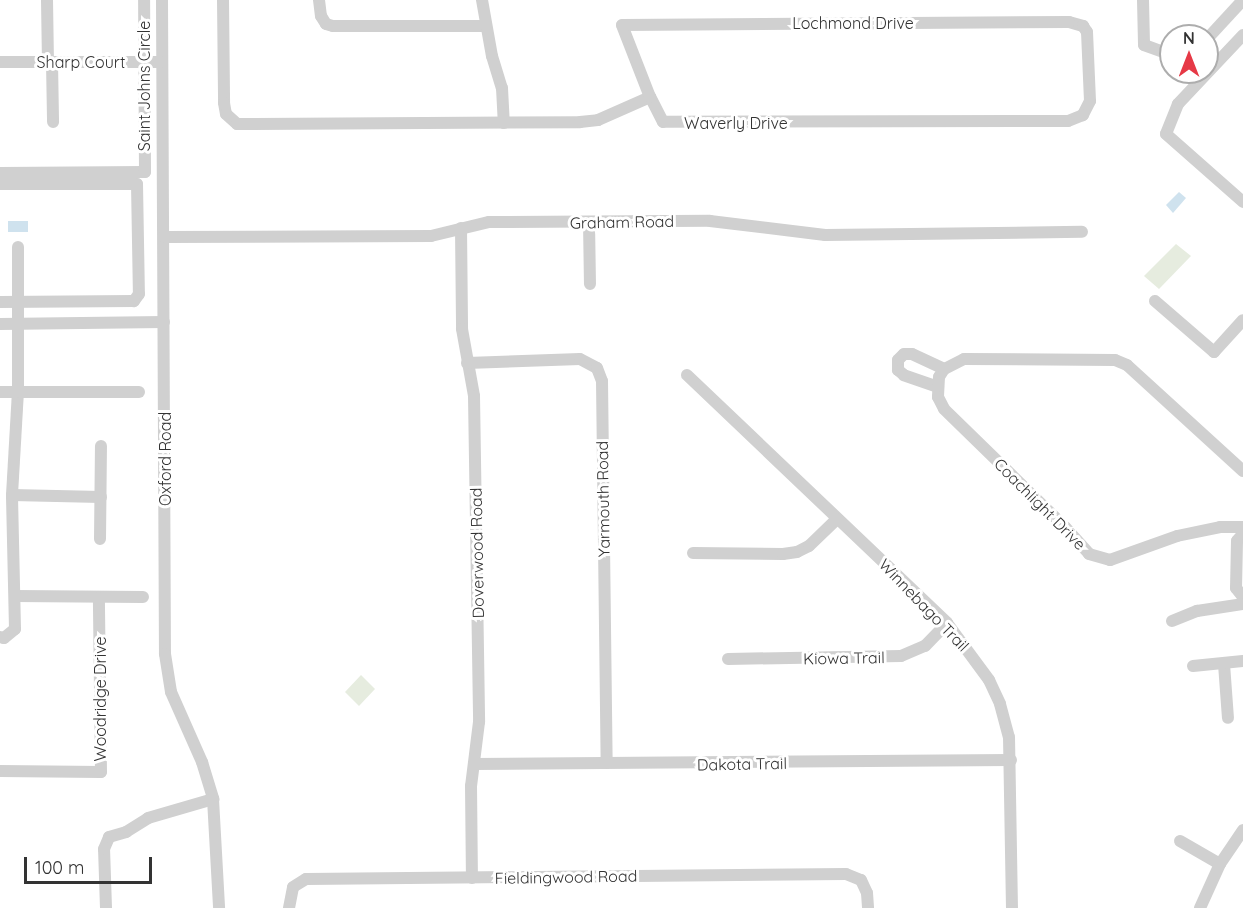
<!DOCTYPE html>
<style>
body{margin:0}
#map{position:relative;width:1243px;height:908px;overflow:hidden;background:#fff;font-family:Quicksand,sans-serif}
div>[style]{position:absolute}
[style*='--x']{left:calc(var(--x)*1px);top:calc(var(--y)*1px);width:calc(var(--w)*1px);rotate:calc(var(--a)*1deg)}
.green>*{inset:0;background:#e6ecdf}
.water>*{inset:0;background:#cfe2ee}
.minor>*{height:12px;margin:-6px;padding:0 6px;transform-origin:6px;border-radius:6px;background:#d0d0d0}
span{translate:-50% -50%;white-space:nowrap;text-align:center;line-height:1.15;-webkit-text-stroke:6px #fff;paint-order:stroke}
.street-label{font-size:16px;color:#333}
.north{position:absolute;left:1159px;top:24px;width:60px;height:60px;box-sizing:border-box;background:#fff;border:2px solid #adadad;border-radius:50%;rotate:0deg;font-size:16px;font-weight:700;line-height:24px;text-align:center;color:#333}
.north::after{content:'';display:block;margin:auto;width:21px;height:27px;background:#e63946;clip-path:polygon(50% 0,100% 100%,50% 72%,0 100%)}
.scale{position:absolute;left:24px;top:857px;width:128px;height:27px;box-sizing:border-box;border:3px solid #333;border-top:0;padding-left:8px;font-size:18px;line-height:21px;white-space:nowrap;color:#333;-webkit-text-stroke:4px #fff;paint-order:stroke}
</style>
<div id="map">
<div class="green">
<i style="clip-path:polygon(1176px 244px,1191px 256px,1159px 289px,1144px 276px)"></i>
<i style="clip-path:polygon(361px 675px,375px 689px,359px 706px,345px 692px)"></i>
</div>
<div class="water">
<i style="clip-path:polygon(1179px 192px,1186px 198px,1173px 213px,1166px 205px)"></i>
<i style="clip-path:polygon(8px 221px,28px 221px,28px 232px,8px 232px)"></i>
</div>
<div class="minor">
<i style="--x:47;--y:0;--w:62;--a:89.1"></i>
<i style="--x:162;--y:0;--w:654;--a:89.74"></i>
<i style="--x:165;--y:654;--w:38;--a:81"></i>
<i style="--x:171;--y:692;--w:77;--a:66.1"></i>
<i style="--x:202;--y:762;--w:39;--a:73"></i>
<i style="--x:213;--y:799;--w:109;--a:86.8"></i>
<i style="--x:223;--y:0;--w:103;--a:89.4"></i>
<i style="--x:224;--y:103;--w:11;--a:80"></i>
<i style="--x:226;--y:114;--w:15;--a:42"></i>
<i style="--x:237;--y:124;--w:343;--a:-0.3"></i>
<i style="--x:580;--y:122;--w:18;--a:-6"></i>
<i style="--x:598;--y:120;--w:57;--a:-23.9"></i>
<i style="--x:319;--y:0;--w:16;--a:83"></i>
<i style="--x:321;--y:16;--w:9;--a:58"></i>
<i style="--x:326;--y:24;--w:7;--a:16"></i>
<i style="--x:333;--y:26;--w:153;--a:0"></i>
<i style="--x:482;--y:0;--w:57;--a:79.9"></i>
<i style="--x:492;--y:56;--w:34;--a:73"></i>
<i style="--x:502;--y:88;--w:35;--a:87"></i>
<i style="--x:1143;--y:0;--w:45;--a:88.7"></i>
<i style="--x:1144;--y:45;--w:29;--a:20"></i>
<i style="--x:1069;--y:22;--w:15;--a:16"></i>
<i style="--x:1083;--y:26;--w:7;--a:56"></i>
<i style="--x:1087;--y:32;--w:69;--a:87.5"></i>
<i style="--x:1090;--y:101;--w:16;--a:117"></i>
<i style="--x:1083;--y:115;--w:16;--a:158"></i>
<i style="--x:1068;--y:121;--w:405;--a:179.9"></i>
<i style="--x:663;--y:122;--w:28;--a:-117"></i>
<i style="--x:650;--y:97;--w:77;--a:-111.3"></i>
<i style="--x:622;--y:25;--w:447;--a:-0.4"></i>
<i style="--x:1243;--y:35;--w:95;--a:133.3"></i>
<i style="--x:1178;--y:104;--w:32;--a:112"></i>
<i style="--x:1166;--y:134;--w:103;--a:41.4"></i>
<i style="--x:1207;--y:39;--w:53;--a:-47.3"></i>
<i style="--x:0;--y:62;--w:162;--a:0"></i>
<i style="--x:52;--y:62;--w:60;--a:89"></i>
<i style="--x:0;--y:173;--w:145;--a:-0.4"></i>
<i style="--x:145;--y:172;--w:172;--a:-90.3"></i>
<i style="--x:0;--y:184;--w:137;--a:0"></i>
<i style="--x:137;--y:184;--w:110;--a:89"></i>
<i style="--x:139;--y:294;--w:9;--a:126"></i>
<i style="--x:134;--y:301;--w:134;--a:179.6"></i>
<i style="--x:589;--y:222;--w:62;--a:89.1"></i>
<i style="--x:461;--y:228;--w:101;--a:89.4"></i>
<i style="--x:462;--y:329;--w:68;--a:79.8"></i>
<i style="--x:474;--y:396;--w:326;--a:89.1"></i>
<i style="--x:479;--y:722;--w:64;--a:97.1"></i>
<i style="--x:471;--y:786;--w:92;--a:89.4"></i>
<i style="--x:164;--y:237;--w:267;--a:-0.2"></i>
<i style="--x:431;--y:236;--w:60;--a:-13.6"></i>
<i style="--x:489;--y:222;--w:221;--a:-0.3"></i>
<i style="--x:710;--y:221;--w:116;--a:6.9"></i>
<i style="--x:825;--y:235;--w:257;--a:-0.7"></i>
<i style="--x:1155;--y:301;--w:78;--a:40.8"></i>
<i style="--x:1214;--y:352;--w:43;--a:-47.8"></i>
<i style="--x:0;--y:324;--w:164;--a:-0.7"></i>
<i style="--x:467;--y:363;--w:113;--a:-2"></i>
<i style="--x:580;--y:359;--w:19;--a:28"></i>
<i style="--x:597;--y:368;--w:14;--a:69"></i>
<i style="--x:602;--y:381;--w:382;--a:89.3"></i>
<i style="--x:687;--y:375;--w:359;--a:43.6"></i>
<i style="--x:947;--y:623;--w:71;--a:53.6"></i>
<i style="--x:989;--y:680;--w:26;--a:65"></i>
<i style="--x:1000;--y:704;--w:34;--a:75"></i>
<i style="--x:1009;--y:737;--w:171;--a:89"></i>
<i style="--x:938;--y:387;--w:36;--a:-161"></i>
<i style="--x:904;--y:375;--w:8;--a:-140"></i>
<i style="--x:898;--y:370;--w:10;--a:-90"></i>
<i style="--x:898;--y:360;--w:8;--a:-45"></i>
<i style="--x:904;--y:354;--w:8;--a:0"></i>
<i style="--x:912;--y:354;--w:35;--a:25"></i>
<i style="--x:0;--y:392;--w:139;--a:0"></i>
<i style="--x:1243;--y:471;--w:157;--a:-137.6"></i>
<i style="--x:1127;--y:365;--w:13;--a:-157"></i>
<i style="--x:1115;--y:360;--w:151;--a:-179.6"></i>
<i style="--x:964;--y:359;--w:22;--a:153"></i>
<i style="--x:944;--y:369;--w:9;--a:122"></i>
<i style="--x:939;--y:377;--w:20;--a:93"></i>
<i style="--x:938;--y:397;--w:13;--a:63"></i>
<i style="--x:944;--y:409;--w:169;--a:44.3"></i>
<i style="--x:1065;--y:527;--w:36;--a:48"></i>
<i style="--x:1089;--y:554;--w:22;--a:16"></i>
<i style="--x:1110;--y:560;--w:71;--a:-19.7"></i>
<i style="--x:1177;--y:536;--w:44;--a:-11.8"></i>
<i style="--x:1220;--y:527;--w:23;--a:0"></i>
<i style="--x:12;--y:495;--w:89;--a:1.3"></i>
<i style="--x:1243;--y:534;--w:9;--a:131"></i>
<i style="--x:1237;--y:541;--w:47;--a:91.2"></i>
<i style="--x:1236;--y:588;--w:11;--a:52"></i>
<i style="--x:100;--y:539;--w:93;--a:-89.4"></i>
<i style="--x:693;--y:553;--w:90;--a:0.6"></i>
<i style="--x:783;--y:554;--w:14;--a:-8"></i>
<i style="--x:797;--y:552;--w:13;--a:-27"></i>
<i style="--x:809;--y:546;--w:39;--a:-44"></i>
<i style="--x:15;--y:596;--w:128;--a:0.4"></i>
<i style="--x:1172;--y:621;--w:27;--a:-22"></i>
<i style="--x:1197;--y:611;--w:47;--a:-8.7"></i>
<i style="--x:0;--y:637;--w:4;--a:14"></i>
<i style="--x:4;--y:638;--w:14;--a:-39"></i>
<i style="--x:15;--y:629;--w:134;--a:-91.3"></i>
<i style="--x:12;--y:495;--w:103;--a:-86.7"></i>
<i style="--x:18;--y:392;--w:145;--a:-90"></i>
<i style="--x:728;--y:659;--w:173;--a:-1"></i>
<i style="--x:901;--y:656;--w:26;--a:-23"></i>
<i style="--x:925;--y:646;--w:32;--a:-46"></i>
<i style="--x:1224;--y:664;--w:54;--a:85.8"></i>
<i style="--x:1193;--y:666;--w:50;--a:-5.7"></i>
<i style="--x:474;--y:764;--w:537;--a:-0.43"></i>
<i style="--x:0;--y:771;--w:101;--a:0.6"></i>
<i style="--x:101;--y:772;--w:174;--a:-90.7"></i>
<i style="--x:1180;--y:841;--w:46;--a:29.9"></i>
<i style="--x:106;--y:908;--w:59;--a:-91.9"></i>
<i style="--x:104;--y:849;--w:13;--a:-67"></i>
<i style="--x:109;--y:837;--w:18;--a:-16"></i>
<i style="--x:126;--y:832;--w:26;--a:-32"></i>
<i style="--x:148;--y:818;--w:68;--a:-16.3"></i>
<i style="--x:289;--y:908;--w:21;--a:-79"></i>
<i style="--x:293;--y:887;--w:15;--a:-32"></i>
<i style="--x:306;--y:879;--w:540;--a:-0.53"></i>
<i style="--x:846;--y:874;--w:16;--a:22"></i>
<i style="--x:861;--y:880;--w:14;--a:65"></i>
<i style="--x:867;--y:893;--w:15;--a:86"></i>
<i style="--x:1200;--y:908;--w:48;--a:-65.6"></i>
<i style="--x:1220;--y:864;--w:41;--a:-55.9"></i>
</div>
<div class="street-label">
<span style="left:853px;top:23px">Lochmond Drive</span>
<span style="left:81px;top:62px">Sharp Court</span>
<span style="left:144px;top:86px;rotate:-90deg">Saint Johns Circle</span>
<span style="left:736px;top:123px">Waverly Drive</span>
<span style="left:622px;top:222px;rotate:-1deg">Graham Road</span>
<span style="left:165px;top:459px;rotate:-90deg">Oxford Road</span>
<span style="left:603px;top:499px;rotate:-91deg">Yarmouth Road</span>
<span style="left:1040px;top:504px;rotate:45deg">Coachlight Drive</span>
<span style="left:477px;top:553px;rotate:-91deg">Doverwood Road</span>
<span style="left:924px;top:605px;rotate:46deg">Winnebago Trail</span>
<span style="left:844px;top:658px;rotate:-1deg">Kiowa Trail</span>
<span style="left:100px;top:699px;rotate:-90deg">Woodridge Drive</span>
<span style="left:742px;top:764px;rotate:-1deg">Dakota Trail</span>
<span style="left:566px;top:877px;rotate:-1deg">Fieldingwood Road</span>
</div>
<div class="north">N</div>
<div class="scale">100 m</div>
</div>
